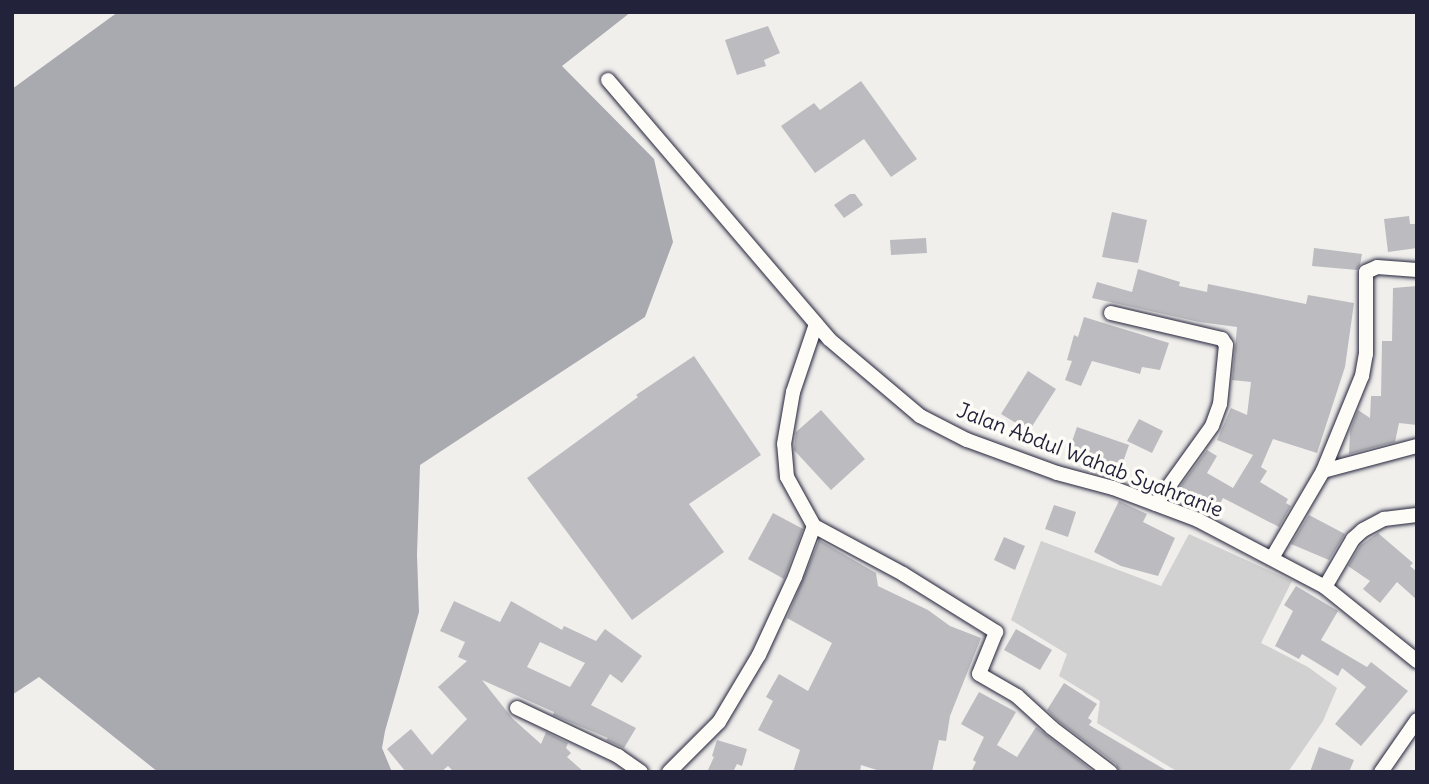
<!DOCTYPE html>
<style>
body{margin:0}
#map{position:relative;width:1429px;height:784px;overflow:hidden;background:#f0efec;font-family:Delius,sans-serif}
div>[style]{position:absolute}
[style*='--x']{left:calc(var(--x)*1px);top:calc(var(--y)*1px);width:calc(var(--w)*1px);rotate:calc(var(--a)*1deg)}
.green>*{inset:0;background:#d2d1d1}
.water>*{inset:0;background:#a9a9b0}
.building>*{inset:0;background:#bcbcc0}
.roads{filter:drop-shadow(0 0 2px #22223b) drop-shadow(0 0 2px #22223b)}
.street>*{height:14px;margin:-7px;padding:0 7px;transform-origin:7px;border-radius:7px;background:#fdfcf7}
span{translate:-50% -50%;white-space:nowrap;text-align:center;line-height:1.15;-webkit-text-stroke:7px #fdfcf7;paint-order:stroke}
.street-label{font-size:21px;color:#22223b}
.frame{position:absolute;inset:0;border:14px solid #22223b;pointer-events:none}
</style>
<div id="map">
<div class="green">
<i style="clip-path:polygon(1189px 534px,1292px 581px,1261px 643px,1308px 667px,1337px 688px,1323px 721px,1288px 772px,1178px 772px,1097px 723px,1100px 701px,1059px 676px,1067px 654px,1011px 620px,1041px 541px,1161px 586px)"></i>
</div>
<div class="water">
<i style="clip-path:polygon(118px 12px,631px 12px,562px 66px,654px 159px,673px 242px,645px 317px,420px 465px,417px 555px,419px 612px,385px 731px,382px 748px,392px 772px,158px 772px,39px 677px,12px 695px,12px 89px)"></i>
</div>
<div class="building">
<i style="clip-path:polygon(768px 26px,780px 53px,764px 60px,766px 66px,737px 75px,725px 40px)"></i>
<i style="clip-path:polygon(861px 81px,917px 159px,891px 177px,864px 139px,815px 173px,781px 126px,814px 103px,820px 110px)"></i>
<i style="clip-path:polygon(850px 194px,855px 194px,863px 205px,844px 218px,834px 205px)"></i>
<i style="clip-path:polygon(1112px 212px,1147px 220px,1138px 263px,1102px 257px)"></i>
<i style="clip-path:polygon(1409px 216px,1410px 224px,1417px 224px,1417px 248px,1388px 252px,1384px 219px)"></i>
<i style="clip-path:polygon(926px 238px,927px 253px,891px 255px,890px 240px)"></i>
<i style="clip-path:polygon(1314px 248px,1362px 254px,1360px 265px,1357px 270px,1312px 266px)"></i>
<i style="clip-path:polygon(1138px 269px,1180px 282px,1179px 286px,1207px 292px,1208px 284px,1306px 304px,1308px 295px,1354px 303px,1345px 367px,1317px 453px,1273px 439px,1261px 467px,1267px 471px,1260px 482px,1288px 499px,1286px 503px,1291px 506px,1279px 527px,1223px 498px,1216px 511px,1176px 492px,1207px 450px,1217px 456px,1207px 473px,1233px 488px,1253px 455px,1217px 440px,1231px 408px,1247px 415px,1251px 382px,1232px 380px,1237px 327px,1199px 322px,1092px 298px,1097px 282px,1132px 292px)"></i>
<i style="clip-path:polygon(1417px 286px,1417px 425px,1399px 423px,1395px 442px,1349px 454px,1350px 431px,1358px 410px,1370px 418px,1371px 396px,1381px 396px,1382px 341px,1392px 341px,1393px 288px)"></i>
<i style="clip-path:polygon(1084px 317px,1169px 343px,1160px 370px,1142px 367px,1140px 374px,1092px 361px,1081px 386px,1065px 380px,1072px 361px,1067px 360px,1074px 335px,1078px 337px)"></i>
<i style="clip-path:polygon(694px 356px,761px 455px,689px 504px,724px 552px,632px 620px,527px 478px,638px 397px,636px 395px)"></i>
<i style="clip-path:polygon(1028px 371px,1056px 389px,1029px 431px,1001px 414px)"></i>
<i style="clip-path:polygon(821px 410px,865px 459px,831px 490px,794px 450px,796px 432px)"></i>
<i style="clip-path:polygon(1139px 419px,1163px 431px,1152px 453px,1127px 441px)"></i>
<i style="clip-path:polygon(1077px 427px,1129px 445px,1118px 476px,1067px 456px)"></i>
<i style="clip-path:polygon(1119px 501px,1147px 514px,1143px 522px,1175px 538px,1158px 576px,1121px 566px,1094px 552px)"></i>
<i style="clip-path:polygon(1054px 505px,1076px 512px,1068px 537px,1045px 529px)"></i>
<i style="clip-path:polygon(773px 513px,803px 529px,784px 579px,748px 559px)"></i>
<i style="clip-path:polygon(1309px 515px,1345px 534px,1329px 560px,1291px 544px)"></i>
<i style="clip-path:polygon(1378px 533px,1413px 563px,1410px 566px,1417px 572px,1417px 600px,1397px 582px,1380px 603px,1363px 589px,1370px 581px,1348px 566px,1361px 545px)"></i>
<i style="clip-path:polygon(1004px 537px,1025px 546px,1015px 570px,994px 560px)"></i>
<i style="clip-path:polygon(819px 540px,876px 573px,878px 586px,928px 610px,950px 626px,981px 638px,950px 716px,946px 741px,939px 740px,932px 772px,883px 772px,861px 765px,860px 772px,793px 772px,800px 750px,758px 730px,773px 701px,766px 697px,779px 674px,808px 691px,832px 643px,787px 618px)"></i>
<i style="clip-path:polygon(1296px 586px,1338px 611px,1321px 640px,1367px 667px,1371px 662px,1408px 691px,1361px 746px,1335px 724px,1366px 687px,1342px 668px,1338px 676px,1302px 654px,1299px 659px,1275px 646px,1293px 611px,1284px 605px)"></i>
<i style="clip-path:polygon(evenodd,454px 601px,500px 622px,511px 601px,562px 630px,564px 626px,596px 641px,605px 629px,642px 656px,622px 683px,610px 674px,591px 705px,636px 728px,624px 748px,606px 740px,608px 738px,553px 715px,554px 712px,482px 680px,513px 719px,541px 744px,546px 732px,568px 743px,566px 748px,571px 753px,567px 757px,584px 772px,454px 772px,448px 766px,441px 772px,406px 772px,387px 749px,411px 729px,432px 755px,467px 719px,438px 687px,467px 661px,458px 657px,465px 642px,440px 631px,454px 601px,540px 642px,585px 663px,570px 687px,527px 667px,540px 642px)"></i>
<i style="clip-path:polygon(1016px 629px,1052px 650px,1040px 670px,1004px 650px)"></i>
<i style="clip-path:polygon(1064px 683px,1097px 704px,1088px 718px,1092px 721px,1089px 725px,1169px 772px,1119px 772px,1116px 764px,1058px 721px,1047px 710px)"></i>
<i style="clip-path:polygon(979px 692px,1016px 712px,997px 745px,1017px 757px,1036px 727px,1094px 772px,971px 772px,976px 762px,973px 760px,984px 737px,961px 724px)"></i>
<i style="clip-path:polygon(717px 740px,747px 749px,742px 766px,737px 764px,733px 772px,707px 772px,714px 757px,712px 756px)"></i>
<i style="clip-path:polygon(1319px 747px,1354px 760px,1349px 772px,1310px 772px)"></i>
</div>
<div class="roads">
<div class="street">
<i style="--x:608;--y:80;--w:340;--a:49.5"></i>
<i style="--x:829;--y:339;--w:119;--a:40.2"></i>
<i style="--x:920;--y:416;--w:53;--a:27.1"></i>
<i style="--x:967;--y:440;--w:96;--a:20.1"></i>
<i style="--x:1057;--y:473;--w:58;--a:15"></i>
<i style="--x:1113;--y:488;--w:91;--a:20.6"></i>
<i style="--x:1198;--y:520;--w:144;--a:27.8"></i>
<i style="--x:1325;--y:587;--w:118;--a:38.8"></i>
<i style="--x:1111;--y:313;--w:114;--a:13.2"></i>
<i style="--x:1222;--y:339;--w:7;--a:56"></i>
<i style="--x:1226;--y:345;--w:59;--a:95.8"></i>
<i style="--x:1220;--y:404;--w:23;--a:110"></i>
<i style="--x:1212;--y:426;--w:96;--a:125.7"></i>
<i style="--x:1323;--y:471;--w:103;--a:-67.7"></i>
<i style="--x:1362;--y:376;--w:22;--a:-80"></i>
<i style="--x:1366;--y:354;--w:82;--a:-90"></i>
<i style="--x:1366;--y:272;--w:12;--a:-24"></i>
<i style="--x:1377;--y:267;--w:40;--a:4.3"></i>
<i style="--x:814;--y:526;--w:101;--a:28.3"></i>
<i style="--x:903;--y:574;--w:110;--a:31.9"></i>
<i style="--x:996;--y:632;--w:45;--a:112"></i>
<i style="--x:979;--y:674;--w:44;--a:30.1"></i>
<i style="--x:1017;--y:696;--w:47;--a:42.4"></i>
<i style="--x:1052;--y:728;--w:73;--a:37.2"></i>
<i style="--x:1272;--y:558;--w:101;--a:-59.6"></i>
<i style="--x:1323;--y:471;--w:97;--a:-14.9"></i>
<i style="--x:1325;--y:587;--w:56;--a:-59.7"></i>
<i style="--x:1353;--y:539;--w:13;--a:-42"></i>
<i style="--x:1363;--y:530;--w:24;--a:-28"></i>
<i style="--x:1384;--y:519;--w:33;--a:-7"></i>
<i style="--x:517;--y:708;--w:112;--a:25.4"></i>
<i style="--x:618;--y:756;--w:28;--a:35"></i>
<i style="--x:669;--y:772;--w:71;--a:-45"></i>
<i style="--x:719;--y:722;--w:78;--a:-59.2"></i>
<i style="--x:759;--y:655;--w:86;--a:-65.2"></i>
<i style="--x:795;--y:577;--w:54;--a:-69.6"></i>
<i style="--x:814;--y:526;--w:56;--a:-118.9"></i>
<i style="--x:787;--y:477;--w:33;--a:-95"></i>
<i style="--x:784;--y:444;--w:53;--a:-80.2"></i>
<i style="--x:793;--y:392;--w:72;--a:-71.3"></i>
<i style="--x:1381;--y:772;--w:63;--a:-55.3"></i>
</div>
</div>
<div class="street-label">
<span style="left:1090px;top:460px;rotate:21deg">Jalan Abdul Wahab Syahranie</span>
</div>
<div class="frame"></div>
</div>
